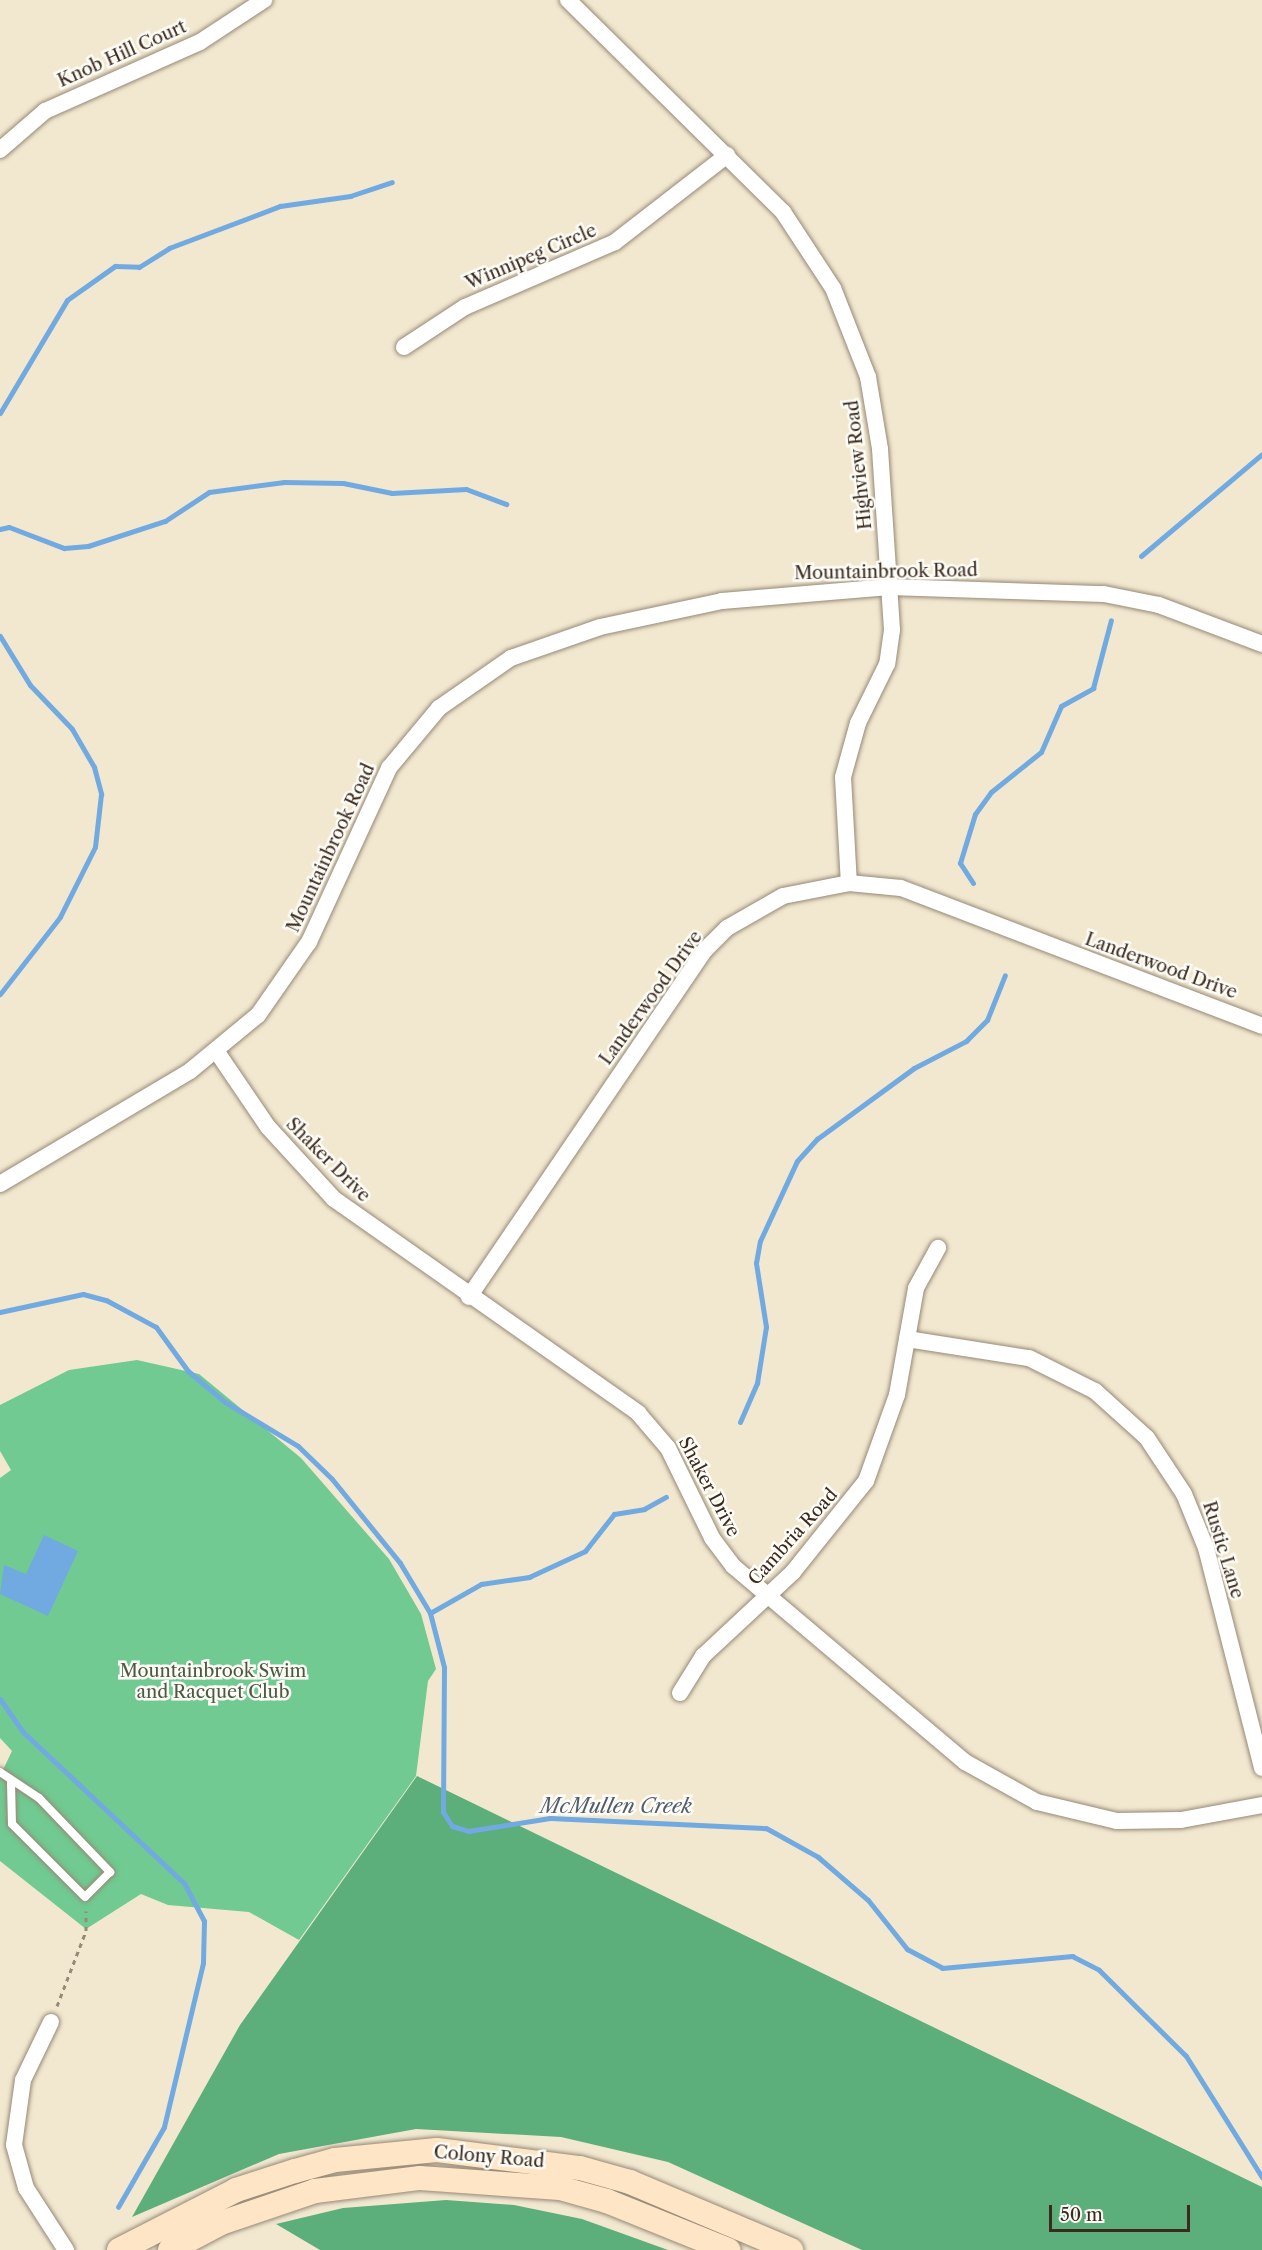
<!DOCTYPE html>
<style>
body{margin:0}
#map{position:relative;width:1262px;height:2250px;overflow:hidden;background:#f2e8d0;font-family:"Libre Caslon Text",serif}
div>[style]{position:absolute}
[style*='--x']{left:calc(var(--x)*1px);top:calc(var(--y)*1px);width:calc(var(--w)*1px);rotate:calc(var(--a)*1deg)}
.green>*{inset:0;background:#70ca91}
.forest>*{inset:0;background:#5cae7b}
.water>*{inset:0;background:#71aae1}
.stream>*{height:5px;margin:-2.5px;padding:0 2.5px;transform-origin:2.5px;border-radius:2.5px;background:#71aae1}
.path>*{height:3px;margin-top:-1.5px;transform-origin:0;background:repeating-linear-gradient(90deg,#968977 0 4.5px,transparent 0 9px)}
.roads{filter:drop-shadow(0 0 2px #968977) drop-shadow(0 0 2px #968977)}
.service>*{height:8px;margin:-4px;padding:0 4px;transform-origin:4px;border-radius:4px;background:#fff}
.minor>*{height:16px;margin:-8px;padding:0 8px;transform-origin:8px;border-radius:8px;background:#fff}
.secondary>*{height:24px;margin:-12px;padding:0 12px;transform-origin:12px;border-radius:12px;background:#fde5c5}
span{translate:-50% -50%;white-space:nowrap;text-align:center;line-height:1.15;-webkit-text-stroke:5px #fdfcf7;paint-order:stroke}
.street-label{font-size:18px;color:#3b2a1e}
.park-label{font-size:18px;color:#4b5a40}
.water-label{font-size:20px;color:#515d6c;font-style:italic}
.scale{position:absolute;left:1049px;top:2205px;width:141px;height:27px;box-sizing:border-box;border:3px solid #3b2a1e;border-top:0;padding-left:8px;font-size:18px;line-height:21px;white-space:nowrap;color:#3b2a1e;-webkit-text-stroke:4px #fdfcf7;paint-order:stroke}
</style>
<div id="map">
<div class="green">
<i style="clip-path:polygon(137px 1360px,199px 1374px,301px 1458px,389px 1559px,421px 1614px,436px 1669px,428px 1681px,416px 1776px,299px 1940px,249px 1912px,168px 1905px,141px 1894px,86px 1929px,0 1861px,0 1776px,12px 1751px,0 1738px,0 1478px,11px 1470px,0 1451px,0 1405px,69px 1370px)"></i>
</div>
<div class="forest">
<i style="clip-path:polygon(417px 1776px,1262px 2187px,1262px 2250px,862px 2250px,668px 2162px,561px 2137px,416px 2129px,279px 2154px,132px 2217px,240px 2025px)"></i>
<i style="clip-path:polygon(446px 2200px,514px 2205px,582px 2219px,668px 2250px,320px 2250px,276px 2224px,343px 2208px)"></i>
</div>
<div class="water">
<i style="clip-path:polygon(44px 1535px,78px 1551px,48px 1616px,0 1594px,4px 1565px,26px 1574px)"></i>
</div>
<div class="stream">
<i style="--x:0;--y:413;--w:131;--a:-59.3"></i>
<i style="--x:67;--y:300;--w:59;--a:-35.3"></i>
<i style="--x:115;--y:266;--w:24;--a:2"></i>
<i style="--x:139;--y:267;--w:36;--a:-32"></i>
<i style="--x:169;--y:248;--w:119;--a:-20.7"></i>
<i style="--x:280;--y:206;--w:71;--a:-8.1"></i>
<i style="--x:350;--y:196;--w:44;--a:-18.4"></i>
<i style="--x:0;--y:529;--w:9;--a:-13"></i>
<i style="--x:9;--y:527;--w:59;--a:20.9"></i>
<i style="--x:64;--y:548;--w:24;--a:-5"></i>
<i style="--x:88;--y:546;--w:81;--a:-18"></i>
<i style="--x:165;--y:521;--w:53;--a:-33.4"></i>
<i style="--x:209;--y:492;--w:76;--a:-7.6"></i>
<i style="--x:284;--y:482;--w:59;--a:1"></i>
<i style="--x:343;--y:483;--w:50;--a:11.5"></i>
<i style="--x:392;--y:493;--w:74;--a:-3.1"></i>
<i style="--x:466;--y:489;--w:43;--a:20.6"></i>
<i style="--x:1141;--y:556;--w:158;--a:-40.1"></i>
<i style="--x:0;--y:636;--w:57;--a:58.5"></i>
<i style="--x:30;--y:685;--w:61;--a:46.3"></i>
<i style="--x:72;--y:729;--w:44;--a:59.9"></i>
<i style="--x:94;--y:767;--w:28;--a:75"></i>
<i style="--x:101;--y:794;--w:53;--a:96.5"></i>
<i style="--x:95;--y:847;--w:78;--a:116.6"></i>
<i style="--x:60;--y:917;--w:98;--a:127.9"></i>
<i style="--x:973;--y:883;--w:24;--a:-123"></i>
<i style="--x:960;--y:863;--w:51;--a:-73"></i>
<i style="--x:975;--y:814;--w:27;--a:-54"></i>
<i style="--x:991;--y:792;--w:64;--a:-38.7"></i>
<i style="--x:1041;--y:752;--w:50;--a:-66.5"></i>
<i style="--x:1061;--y:706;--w:37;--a:-29"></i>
<i style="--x:1093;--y:688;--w:70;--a:-75.2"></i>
<i style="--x:0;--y:1312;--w:85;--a:-12.2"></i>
<i style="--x:83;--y:1294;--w:24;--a:15"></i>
<i style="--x:106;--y:1300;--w:57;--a:28.4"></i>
<i style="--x:156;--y:1327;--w:54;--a:54"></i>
<i style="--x:188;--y:1371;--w:48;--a:40"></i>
<i style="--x:225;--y:1402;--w:85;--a:31.1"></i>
<i style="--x:298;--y:1446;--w:47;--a:44.1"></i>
<i style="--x:332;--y:1479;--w:108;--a:51"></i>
<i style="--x:400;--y:1563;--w:58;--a:59"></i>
<i style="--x:430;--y:1613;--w:56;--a:75.5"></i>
<i style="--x:444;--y:1667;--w:145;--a:90.4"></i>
<i style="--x:443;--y:1812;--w:17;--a:57"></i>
<i style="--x:452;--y:1826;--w:17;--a:17"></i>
<i style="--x:468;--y:1831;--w:83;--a:-9"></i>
<i style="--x:550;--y:1818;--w:216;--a:2.7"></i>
<i style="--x:766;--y:1828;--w:60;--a:29.1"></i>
<i style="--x:818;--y:1857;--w:66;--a:40.7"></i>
<i style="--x:868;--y:1900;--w:63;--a:51.5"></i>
<i style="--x:907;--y:1949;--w:40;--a:28"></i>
<i style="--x:942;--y:1968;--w:131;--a:-5.3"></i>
<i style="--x:1072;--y:1956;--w:30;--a:27"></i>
<i style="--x:1099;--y:1970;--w:122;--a:44.7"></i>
<i style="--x:1186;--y:2056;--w:143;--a:57.9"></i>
<i style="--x:740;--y:1422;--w:43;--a:-66.4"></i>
<i style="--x:757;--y:1383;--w:57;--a:-80.9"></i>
<i style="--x:766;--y:1327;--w:65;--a:-98.9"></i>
<i style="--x:756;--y:1263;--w:22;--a:-80"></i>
<i style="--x:760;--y:1241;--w:88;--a:-65.2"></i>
<i style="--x:797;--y:1161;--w:30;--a:-48"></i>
<i style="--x:817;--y:1139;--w:120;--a:-36.2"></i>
<i style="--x:914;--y:1068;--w:59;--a:-27.4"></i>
<i style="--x:966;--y:1041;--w:30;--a:-45"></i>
<i style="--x:987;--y:1020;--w:48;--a:-68.2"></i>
<i style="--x:430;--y:1613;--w:59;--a:-29.6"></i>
<i style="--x:481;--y:1584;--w:49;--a:-8.3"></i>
<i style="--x:529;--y:1577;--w:62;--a:-24.9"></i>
<i style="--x:585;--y:1551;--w:47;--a:-51.9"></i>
<i style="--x:614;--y:1514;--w:30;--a:-9"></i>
<i style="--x:644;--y:1509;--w:25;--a:-29"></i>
<i style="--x:0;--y:1699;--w:40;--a:55.1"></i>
<i style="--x:23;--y:1732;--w:221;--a:43.2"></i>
<i style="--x:184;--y:1883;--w:43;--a:62.2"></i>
<i style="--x:204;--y:1921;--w:42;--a:91.4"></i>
<i style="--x:203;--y:1963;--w:169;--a:103.4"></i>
<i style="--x:164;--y:2127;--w:92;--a:119.9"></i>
</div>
<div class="path">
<i style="--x:57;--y:2006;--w:80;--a:-68.9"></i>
<i style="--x:86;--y:1931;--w:20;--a:-90"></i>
</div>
<div class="roads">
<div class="service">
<i style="--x:0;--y:1772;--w:47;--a:33.7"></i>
<i style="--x:39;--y:1798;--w:103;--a:46.2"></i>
<i style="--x:110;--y:1872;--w:35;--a:135"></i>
<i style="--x:85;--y:1897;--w:103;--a:-135"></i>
<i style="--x:12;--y:1824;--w:42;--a:-91.4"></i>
</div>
<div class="minor">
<i style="--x:568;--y:0;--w:302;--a:44.6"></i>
<i style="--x:783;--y:212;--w:91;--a:56.7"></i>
<i style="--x:833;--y:288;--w:96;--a:68.5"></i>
<i style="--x:868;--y:377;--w:73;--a:80.5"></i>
<i style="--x:880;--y:449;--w:181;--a:86.2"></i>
<i style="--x:892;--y:630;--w:34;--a:98"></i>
<i style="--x:887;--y:664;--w:66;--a:116.2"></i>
<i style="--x:858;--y:723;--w:56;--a:105.5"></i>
<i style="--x:843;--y:777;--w:106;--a:86.8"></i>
<i style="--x:0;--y:150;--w:60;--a:-40.9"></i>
<i style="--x:45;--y:111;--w:170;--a:-24"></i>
<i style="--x:200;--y:42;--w:77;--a:-33.3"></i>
<i style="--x:404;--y:347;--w:73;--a:-33.3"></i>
<i style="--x:465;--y:307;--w:163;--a:-23.4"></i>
<i style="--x:615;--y:242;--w:142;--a:-37.8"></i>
<i style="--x:217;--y:1052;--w:91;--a:55.8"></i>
<i style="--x:268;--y:1127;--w:98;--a:47.5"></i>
<i style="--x:334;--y:1199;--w:372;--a:35.1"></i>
<i style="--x:638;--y:1413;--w:46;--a:49.4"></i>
<i style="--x:668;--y:1448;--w:100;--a:63.9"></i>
<i style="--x:712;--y:1538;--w:35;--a:53"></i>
<i style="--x:733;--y:1566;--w:304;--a:40.2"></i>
<i style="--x:965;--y:1762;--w:82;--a:29.1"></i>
<i style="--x:1037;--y:1802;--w:82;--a:13.4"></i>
<i style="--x:1117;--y:1821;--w:64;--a:-0.9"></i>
<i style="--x:1181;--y:1820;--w:82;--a:-10.5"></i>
<i style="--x:0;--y:1184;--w:221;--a:-30.7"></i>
<i style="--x:190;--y:1071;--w:88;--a:-39.5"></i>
<i style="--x:258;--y:1015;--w:89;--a:-55.1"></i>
<i style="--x:309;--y:942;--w:192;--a:-65.3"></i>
<i style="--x:389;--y:768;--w:78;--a:-50.2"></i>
<i style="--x:439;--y:708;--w:88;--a:-34.8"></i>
<i style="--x:511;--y:658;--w:94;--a:-19.2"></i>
<i style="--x:600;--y:627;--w:125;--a:-12"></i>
<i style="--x:722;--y:601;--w:168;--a:-4.8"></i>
<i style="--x:889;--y:587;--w:215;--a:1.9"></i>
<i style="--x:1104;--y:594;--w:56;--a:11.3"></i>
<i style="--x:1159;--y:605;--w:110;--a:20.7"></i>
<i style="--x:469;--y:1297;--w:420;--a:-55.8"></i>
<i style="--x:705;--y:950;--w:31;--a:-45"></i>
<i style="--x:727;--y:928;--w:64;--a:-29.7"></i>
<i style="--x:783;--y:896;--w:67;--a:-11.1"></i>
<i style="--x:849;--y:883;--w:52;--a:5.5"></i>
<i style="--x:901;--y:888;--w:386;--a:20.9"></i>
<i style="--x:907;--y:1339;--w:123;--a:8.9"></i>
<i style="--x:1029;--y:1358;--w:74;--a:26.6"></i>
<i style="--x:1095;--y:1391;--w:70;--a:42.1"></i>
<i style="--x:1147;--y:1438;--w:67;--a:56.5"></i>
<i style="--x:1184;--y:1494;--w:58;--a:67.8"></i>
<i style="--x:1206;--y:1548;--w:227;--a:75.7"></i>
<i style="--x:680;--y:1693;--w:44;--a:-58.1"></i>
<i style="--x:703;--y:1656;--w:123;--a:-43"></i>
<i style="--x:793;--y:1572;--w:117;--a:-51.3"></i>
<i style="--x:866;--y:1481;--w:91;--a:-70.2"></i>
<i style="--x:897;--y:1395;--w:109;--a:-79.9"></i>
<i style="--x:916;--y:1288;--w:46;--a:-61.2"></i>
<i style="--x:51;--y:2022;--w:64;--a:115.8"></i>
<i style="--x:23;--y:2080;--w:66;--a:97.9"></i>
<i style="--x:14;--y:2145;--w:45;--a:74.4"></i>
<i style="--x:26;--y:2188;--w:74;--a:57.2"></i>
</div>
<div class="secondary">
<i style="--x:119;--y:2250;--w:131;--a:-27.1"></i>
<i style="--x:236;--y:2190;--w:62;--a:-17.9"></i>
<i style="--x:295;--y:2171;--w:41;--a:-15.4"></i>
<i style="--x:335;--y:2160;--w:102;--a:-5.6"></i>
<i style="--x:437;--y:2150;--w:144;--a:7.2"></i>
<i style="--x:580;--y:2168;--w:52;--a:15.6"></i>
<i style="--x:630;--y:2182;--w:175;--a:22.9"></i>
<i style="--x:170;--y:2250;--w:58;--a:-27.9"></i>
<i style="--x:221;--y:2223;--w:99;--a:-18.8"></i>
<i style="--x:315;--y:2191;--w:106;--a:-7.1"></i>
<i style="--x:420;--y:2178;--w:140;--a:4.1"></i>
<i style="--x:560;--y:2188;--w:49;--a:15.5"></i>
<i style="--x:607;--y:2201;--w:131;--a:22"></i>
</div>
</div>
<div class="street-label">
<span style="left:122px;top:54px;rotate:-24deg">Knob Hill Court</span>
<span style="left:531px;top:257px;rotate:-23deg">Winnipeg Circle</span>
<span style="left:859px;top:465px;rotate:-96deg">Highview Road</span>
<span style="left:886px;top:572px;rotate:-1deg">Mountainbrook Road</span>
<span style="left:331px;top:848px;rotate:-65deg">Mountainbrook Road</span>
<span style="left:1161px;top:966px;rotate:20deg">Landerwood Drive</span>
<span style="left:651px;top:998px;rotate:-54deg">Landerwood Drive</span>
<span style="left:328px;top:1160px;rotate:45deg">Shaker Drive</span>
<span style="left:709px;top:1487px;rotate:62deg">Shaker Drive</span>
<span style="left:793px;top:1537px;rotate:-48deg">Cambria Road</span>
<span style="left:1223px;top:1550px;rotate:73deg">Rustic Lane</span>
<span style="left:489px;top:2157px;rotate:5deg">Colony Road</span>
</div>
<div class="park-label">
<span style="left:213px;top:1682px">Mountainbrook Swim<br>and Racquet Club</span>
</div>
<div class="water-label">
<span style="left:616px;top:1806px">McMullen Creek</span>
</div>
<div class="scale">50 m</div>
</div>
